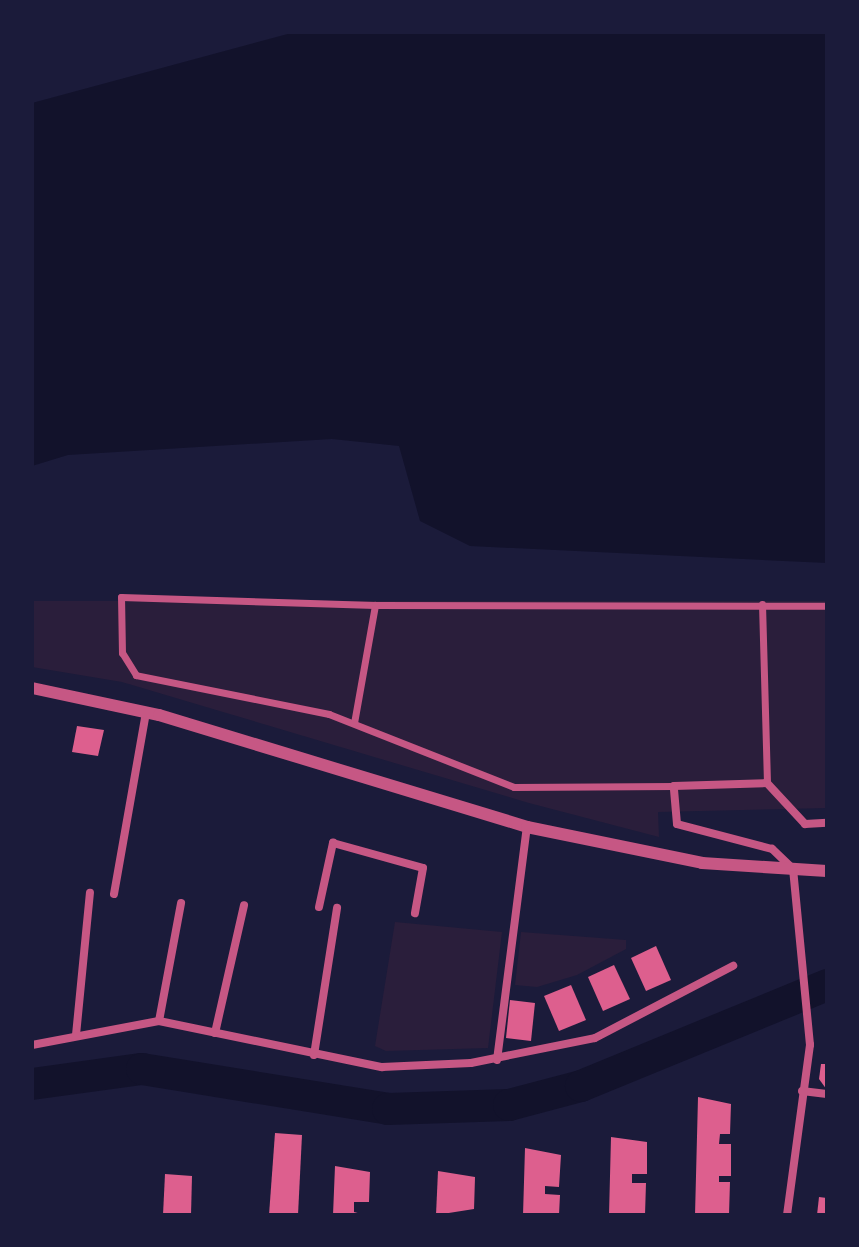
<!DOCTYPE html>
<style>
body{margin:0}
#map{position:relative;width:859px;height:1247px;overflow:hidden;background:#1b1b3a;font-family:Helvetica,sans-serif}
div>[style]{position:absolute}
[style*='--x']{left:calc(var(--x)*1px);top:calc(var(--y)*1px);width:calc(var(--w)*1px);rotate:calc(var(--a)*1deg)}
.green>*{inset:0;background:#2a1e3b}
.water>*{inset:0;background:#12122b}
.river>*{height:32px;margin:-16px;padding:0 16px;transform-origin:16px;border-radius:16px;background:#12122b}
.building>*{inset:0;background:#dd5f8e}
.pedestrian>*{height:7px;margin:-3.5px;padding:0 3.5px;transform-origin:3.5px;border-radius:3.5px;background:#c65784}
.minor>*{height:8px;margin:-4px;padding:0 4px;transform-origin:4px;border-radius:4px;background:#c65784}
.tertiary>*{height:12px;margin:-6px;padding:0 6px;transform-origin:6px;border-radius:6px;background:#c65784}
span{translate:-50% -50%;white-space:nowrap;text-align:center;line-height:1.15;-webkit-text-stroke:6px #1b1b3a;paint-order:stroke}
.frame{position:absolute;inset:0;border:34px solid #1b1b3a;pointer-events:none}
</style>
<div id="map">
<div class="green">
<i style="clip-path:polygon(32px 601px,827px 601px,827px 808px,658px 812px,659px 837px,529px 803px,122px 682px,32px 667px)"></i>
<i style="clip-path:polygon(395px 922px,502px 932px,488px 1048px,386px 1051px,375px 1046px)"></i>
<i style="clip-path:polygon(521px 932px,626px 940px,626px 949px,577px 975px,537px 987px,515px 985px)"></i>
</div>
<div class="water">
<i style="clip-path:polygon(295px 32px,827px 32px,827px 563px,470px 546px,420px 521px,399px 446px,332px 439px,68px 455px,32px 466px,32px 103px)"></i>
</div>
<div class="river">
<i style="--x:32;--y:1084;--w:111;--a:-7.8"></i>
<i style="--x:142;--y:1069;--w:249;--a:9.2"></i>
<i style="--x:388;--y:1109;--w:121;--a:-1.9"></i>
<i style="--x:509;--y:1105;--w:74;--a:-14.8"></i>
<i style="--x:581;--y:1086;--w:266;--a:-22.3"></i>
</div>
<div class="building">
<i style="clip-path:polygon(77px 726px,104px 730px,98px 756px,72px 752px)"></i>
<i style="clip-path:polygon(656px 946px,671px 980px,646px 991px,631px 958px)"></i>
<i style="clip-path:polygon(614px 965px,630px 999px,603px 1011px,588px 977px)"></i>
<i style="clip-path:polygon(571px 985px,586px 1020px,559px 1031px,544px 996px)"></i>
<i style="clip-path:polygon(510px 1000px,535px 1003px,531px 1041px,506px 1038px)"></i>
<i style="clip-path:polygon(821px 1064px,827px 1064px,827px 1090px,819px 1079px)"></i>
<i style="clip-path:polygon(698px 1097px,731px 1104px,730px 1134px,720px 1134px,719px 1144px,731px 1144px,731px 1176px,719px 1176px,719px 1182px,730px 1182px,729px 1215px,695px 1215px)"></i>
<i style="clip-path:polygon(275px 1133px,302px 1135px,298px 1215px,269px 1215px)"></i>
<i style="clip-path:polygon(611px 1137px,647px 1142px,647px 1174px,632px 1174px,632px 1183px,646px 1183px,645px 1215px,609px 1215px)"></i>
<i style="clip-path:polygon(525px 1148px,561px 1155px,559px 1187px,545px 1186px,545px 1194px,560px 1195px,559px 1215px,523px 1215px)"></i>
<i style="clip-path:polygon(335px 1166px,370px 1172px,369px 1202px,354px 1202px,354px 1212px,365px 1215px,333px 1215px)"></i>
<i style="clip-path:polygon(438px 1171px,475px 1177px,474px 1209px,436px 1215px)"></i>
<i style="clip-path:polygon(165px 1174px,192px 1176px,191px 1215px,163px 1215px)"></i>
<i style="clip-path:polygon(819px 1197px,827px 1198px,827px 1215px,817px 1215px)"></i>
</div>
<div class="pedestrian">
<i style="--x:762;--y:604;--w:179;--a:88.4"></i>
<i style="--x:354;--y:723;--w:120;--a:-79.9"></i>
<i style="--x:674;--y:786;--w:160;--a:179.6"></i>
<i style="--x:514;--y:787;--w:199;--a:-158.5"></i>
<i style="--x:329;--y:714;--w:197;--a:-168.6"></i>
<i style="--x:136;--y:675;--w:26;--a:-122"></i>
<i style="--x:122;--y:653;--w:56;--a:-91"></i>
<i style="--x:121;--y:597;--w:254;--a:1.8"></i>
<i style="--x:375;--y:605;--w:452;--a:0.1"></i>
</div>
<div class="minor">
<i style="--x:114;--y:894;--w:184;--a:-80"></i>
<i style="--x:319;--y:907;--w:66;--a:-77.7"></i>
<i style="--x:333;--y:843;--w:93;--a:15.5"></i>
<i style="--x:423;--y:868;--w:46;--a:100.1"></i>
<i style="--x:159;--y:1021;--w:120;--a:-79.4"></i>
<i style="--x:215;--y:1033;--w:131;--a:-77.2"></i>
<i style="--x:76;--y:1035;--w:143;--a:-84.4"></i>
<i style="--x:32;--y:1045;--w:129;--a:-10.7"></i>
<i style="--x:159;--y:1021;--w:228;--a:11.7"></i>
<i style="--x:382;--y:1067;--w:89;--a:-2.6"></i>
<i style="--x:471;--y:1063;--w:126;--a:-11.4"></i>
<i style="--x:595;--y:1038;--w:156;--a:-27.6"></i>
<i style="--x:314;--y:1055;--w:149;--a:-81.1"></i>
<i style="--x:497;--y:1060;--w:235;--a:-82.7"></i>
<i style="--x:802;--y:1091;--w:25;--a:7"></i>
<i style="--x:787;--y:1215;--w:172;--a:-82.3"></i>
<i style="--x:810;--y:1045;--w:177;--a:-95.5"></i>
<i style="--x:793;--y:869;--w:29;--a:-136"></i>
<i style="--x:772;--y:849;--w:98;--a:-165.3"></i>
<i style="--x:677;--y:824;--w:38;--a:-95"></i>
<i style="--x:674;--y:786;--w:93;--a:-1.8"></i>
<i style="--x:767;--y:783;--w:56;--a:47.2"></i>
<i style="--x:805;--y:824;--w:22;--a:-3"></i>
</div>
<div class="tertiary">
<i style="--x:32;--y:688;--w:130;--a:12"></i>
<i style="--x:159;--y:715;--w:385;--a:16.9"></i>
<i style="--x:527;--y:827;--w:179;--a:11.6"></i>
<i style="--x:702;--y:863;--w:125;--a:3.7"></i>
</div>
<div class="frame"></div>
</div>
